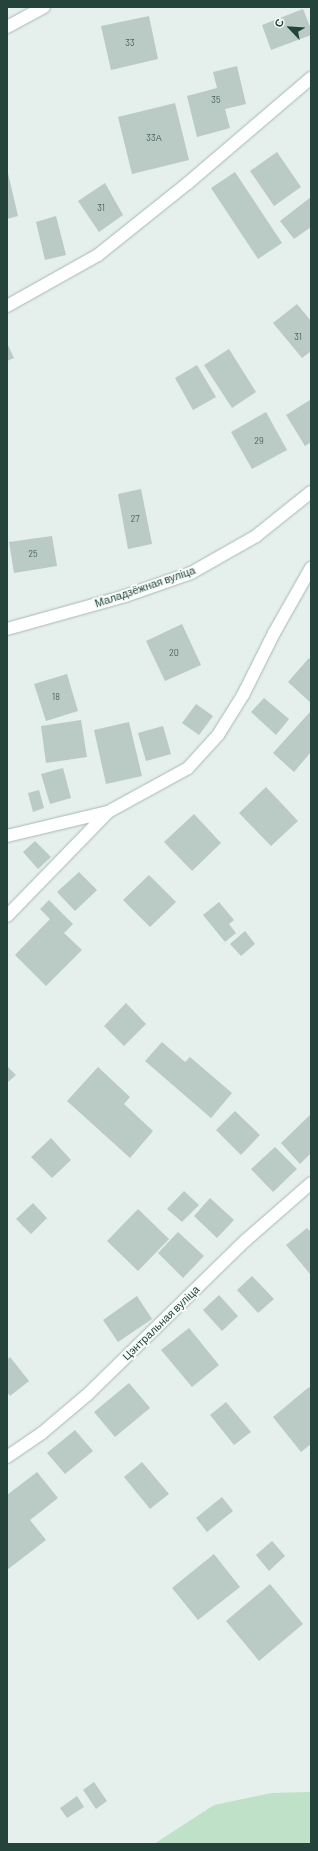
<!DOCTYPE html>
<meta charset="utf-8">
<style>
body{margin:0}
#map{position:relative;width:318px;height:1851px;overflow:hidden;background:#e5efeb;font-family:Barlow,sans-serif}
div>[style]{position:absolute}
[style*='--x']{left:calc(var(--x)*1px);top:calc(var(--y)*1px);width:calc(var(--w)*1px);rotate:calc(var(--a)*1deg)}
.green>*{inset:0;background:#bee1c8}
.building>*{inset:0;background:#bacac4}
.roads{filter:drop-shadow(0 0 1px #a7b8b3) drop-shadow(0 0 1px #a7b8b3)}
.minor>*{height:12px;margin:-6px;padding:0 6px;transform-origin:6px;border-radius:6px;background:#fff}
span{translate:-50% -50%;white-space:nowrap;text-align:center;line-height:1.15;-webkit-text-stroke:4px #f6fbf9;paint-order:stroke}
.number-label{font-size:9px;color:#49655d}
.number-label span{-webkit-text-stroke-width:0}
.street-label{font-size:11px;color:#23433b}
.frame{position:absolute;inset:0;border:8px solid #23433b;pointer-events:none}
.north{position:absolute;left:270px;top:8px;width:40px;height:40px;-webkit-text-stroke:3px #f6fbf9;paint-order:stroke;rotate:295deg;font-size:11px;font-weight:700;line-height:16px;text-align:center;color:#23433b}
.north::after{content:'';display:block;margin:auto;width:14px;height:18px;background:#23433b;clip-path:polygon(50% 0,100% 100%,50% 72%,0 100%)}
</style>
<div id="map">
<div class="green">
<i style="clip-path:polygon(311px 1792px,311px 1844px,154px 1844px,214px 1805px,272px 1793px)"></i>
</div>
<div class="building">
<i style="clip-path:polygon(303px 9px,311px 29px,311px 35px,271px 50px,262px 25px)"></i>
<i style="clip-path:polygon(149px 16px,158px 59px,111px 70px,101px 26px)"></i>
<i style="clip-path:polygon(237px 66px,246px 104px,225px 109px,230px 128px,197px 137px,187px 96px,217px 88px,213px 72px)"></i>
<i style="clip-path:polygon(175px 103px,189px 160px,132px 174px,118px 117px)"></i>
<i style="clip-path:polygon(277px 152px,301px 187px,274px 206px,250px 171px)"></i>
<i style="clip-path:polygon(7px 169px,18px 216px,7px 219px)"></i>
<i style="clip-path:polygon(235px 172px,282px 243px,258px 259px,211px 188px)"></i>
<i style="clip-path:polygon(105px 183px,123px 215px,99px 232px,78px 201px)"></i>
<i style="clip-path:polygon(311px 197px,311px 227px,294px 239px,280px 221px)"></i>
<i style="clip-path:polygon(56px 216px,66px 255px,45px 260px,36px 222px)"></i>
<i style="clip-path:polygon(297px 304px,311px 321px,311px 351px,302px 358px,273px 323px)"></i>
<i style="clip-path:polygon(7px 343px,14px 358px,7px 361px)"></i>
<i style="clip-path:polygon(229px 349px,256px 392px,232px 408px,204px 365px)"></i>
<i style="clip-path:polygon(197px 365px,216px 397px,193px 410px,175px 378px)"></i>
<i style="clip-path:polygon(310px 400px,311px 442px,305px 446px,286px 415px)"></i>
<i style="clip-path:polygon(266px 412px,287px 450px,252px 469px,231px 432px)"></i>
<i style="clip-path:polygon(141px 489px,152px 544px,128px 549px,118px 494px)"></i>
<i style="clip-path:polygon(52px 536px,57px 566px,14px 573px,9px 542px)"></i>
<i style="clip-path:polygon(182px 624px,201px 665px,165px 681px,146px 641px)"></i>
<i style="clip-path:polygon(309px 658px,311px 660px,311px 703px,288px 682px)"></i>
<i style="clip-path:polygon(67px 674px,78px 711px,46px 721px,34px 684px)"></i>
<i style="clip-path:polygon(264px 698px,289px 719px,276px 735px,251px 712px)"></i>
<i style="clip-path:polygon(196px 704px,213px 716px,199px 735px,182px 723px)"></i>
<i style="clip-path:polygon(310px 712px,311px 752px,294px 772px,273px 753px)"></i>
<i style="clip-path:polygon(81px 720px,87px 757px,46px 763px,41px 726px)"></i>
<i style="clip-path:polygon(129px 722px,142px 776px,106px 784px,94px 730px)"></i>
<i style="clip-path:polygon(163px 726px,171px 754px,146px 761px,138px 733px)"></i>
<i style="clip-path:polygon(63px 768px,71px 798px,50px 804px,41px 774px)"></i>
<i style="clip-path:polygon(266px 787px,298px 821px,271px 846px,239px 813px)"></i>
<i style="clip-path:polygon(39px 790px,44px 808px,33px 812px,28px 793px)"></i>
<i style="clip-path:polygon(194px 814px,221px 843px,192px 871px,164px 842px)"></i>
<i style="clip-path:polygon(35px 841px,51px 857px,38px 869px,23px 852px)"></i>
<i style="clip-path:polygon(79px 872px,97px 890px,75px 911px,57px 892px)"></i>
<i style="clip-path:polygon(149px 875px,176px 902px,150px 927px,123px 900px)"></i>
<i style="clip-path:polygon(49px 900px,73px 924px,64px 933px,82px 950px,46px 986px,15px 955px,50px 919px,40px 909px)"></i>
<i style="clip-path:polygon(219px 902px,234px 920px,229px 924px,236px 933px,225px 942px,203px 915px)"></i>
<i style="clip-path:polygon(245px 931px,255px 944px,241px 956px,230px 944px)"></i>
<i style="clip-path:polygon(126px 1003px,146px 1024px,124px 1046px,104px 1026px)"></i>
<i style="clip-path:polygon(162px 1042px,185px 1062px,190px 1057px,232px 1093px,211px 1118px,145px 1061px)"></i>
<i style="clip-path:polygon(7px 1066px,16px 1075px,7px 1083px)"></i>
<i style="clip-path:polygon(98px 1067px,130px 1097px,124px 1104px,153px 1131px,130px 1158px,67px 1101px)"></i>
<i style="clip-path:polygon(235px 1111px,260px 1135px,241px 1155px,216px 1130px)"></i>
<i style="clip-path:polygon(311px 1114px,311px 1153px,300px 1164px,281px 1143px)"></i>
<i style="clip-path:polygon(51px 1138px,71px 1160px,52px 1178px,31px 1157px)"></i>
<i style="clip-path:polygon(275px 1147px,297px 1169px,273px 1192px,251px 1169px)"></i>
<i style="clip-path:polygon(184px 1191px,199px 1205px,182px 1222px,167px 1209px)"></i>
<i style="clip-path:polygon(210px 1198px,234px 1220px,217px 1238px,194px 1216px)"></i>
<i style="clip-path:polygon(33px 1203px,47px 1218px,31px 1234px,16px 1219px)"></i>
<i style="clip-path:polygon(138px 1209px,169px 1239px,138px 1271px,107px 1241px)"></i>
<i style="clip-path:polygon(307px 1228px,311px 1232px,310px 1274px,286px 1245px)"></i>
<i style="clip-path:polygon(178px 1232px,204px 1256px,183px 1278px,158px 1253px)"></i>
<i style="clip-path:polygon(252px 1276px,274px 1299px,258px 1313px,237px 1290px)"></i>
<i style="clip-path:polygon(219px 1295px,238px 1316px,222px 1331px,203px 1310px)"></i>
<i style="clip-path:polygon(137px 1296px,152px 1319px,118px 1342px,103px 1320px)"></i>
<i style="clip-path:polygon(189px 1328px,219px 1365px,192px 1387px,161px 1350px)"></i>
<i style="clip-path:polygon(10px 1357px,29px 1381px,10px 1396px,7px 1392px,7px 1360px)"></i>
<i style="clip-path:polygon(129px 1383px,150px 1408px,115px 1437px,94px 1412px)"></i>
<i style="clip-path:polygon(309px 1387px,311px 1389px,311px 1444px,301px 1452px,273px 1417px)"></i>
<i style="clip-path:polygon(226px 1402px,251px 1432px,234px 1445px,210px 1415px)"></i>
<i style="clip-path:polygon(75px 1430px,93px 1451px,65px 1474px,47px 1453px)"></i>
<i style="clip-path:polygon(142px 1462px,169px 1494px,150px 1509px,124px 1477px)"></i>
<i style="clip-path:polygon(37px 1472px,58px 1498px,30px 1520px,46px 1540px,7px 1570px,7px 1495px)"></i>
<i style="clip-path:polygon(222px 1497px,233px 1511px,207px 1532px,196px 1518px)"></i>
<i style="clip-path:polygon(272px 1541px,285px 1556px,269px 1571px,256px 1555px)"></i>
<i style="clip-path:polygon(214px 1554px,240px 1587px,198px 1620px,172px 1588px)"></i>
<i style="clip-path:polygon(270px 1584px,303px 1624px,259px 1661px,226px 1621px)"></i>
<i style="clip-path:polygon(94px 1782px,107px 1801px,96px 1809px,83px 1790px)"></i>
<i style="clip-path:polygon(77px 1796px,84px 1807px,67px 1818px,60px 1808px)"></i>
</div>
<div class="roads">
<div class="minor">
<i style="--x:7;--y:27;--w:42;--a:-28.4"></i>
<i style="--x:7;--y:306;--w:104;--a:-29.3"></i>
<i style="--x:98;--y:255;--w:115;--a:-38.7"></i>
<i style="--x:188;--y:183;--w:162;--a:-40.5"></i>
<i style="--x:7;--y:629;--w:123;--a:-15.6"></i>
<i style="--x:125;--y:596;--w:70;--a:-19.2"></i>
<i style="--x:191;--y:573;--w:75;--a:-29.6"></i>
<i style="--x:256;--y:536;--w:70;--a:-38.7"></i>
<i style="--x:7;--y:836;--w:104;--a:-13.4"></i>
<i style="--x:7;--y:916;--w:145;--a:-45.8"></i>
<i style="--x:108;--y:812;--w:91;--a:-28.8"></i>
<i style="--x:188;--y:768;--w:45;--a:-47.7"></i>
<i style="--x:218;--y:735;--w:47;--a:-58"></i>
<i style="--x:243;--y:695;--w:69;--a:-63.4"></i>
<i style="--x:274;--y:633;--w:75;--a:-60.4"></i>
<i style="--x:7;--y:1457;--w:42;--a:-34.4"></i>
<i style="--x:42;--y:1433;--w:59;--a:-40.2"></i>
<i style="--x:87;--y:1395;--w:222;--a:-44.3"></i>
<i style="--x:246;--y:1240;--w:86;--a:-41.2"></i>
</div>
</div>
<div class="number-label">
<span style="left:130px;top:43px">33</span>
<span style="left:216px;top:100px">35</span>
<span style="left:154px;top:138px">33А</span>
<span style="left:101px;top:208px">31</span>
<span style="left:298px;top:337px">31</span>
<span style="left:259px;top:441px">29</span>
<span style="left:135px;top:519px">27</span>
<span style="left:33px;top:554px">25</span>
<span style="left:174px;top:653px">20</span>
<span style="left:56px;top:697px">18</span>
</div>
<div class="street-label">
<span style="left:145px;top:587px;rotate:-19deg">Маладзёжная вуліца</span>
<span style="left:161px;top:1323px;rotate:-44deg">Цэнтральная вуліца</span>
</div>
<div class="frame"></div>
<div class="north">С</div>
</div>
